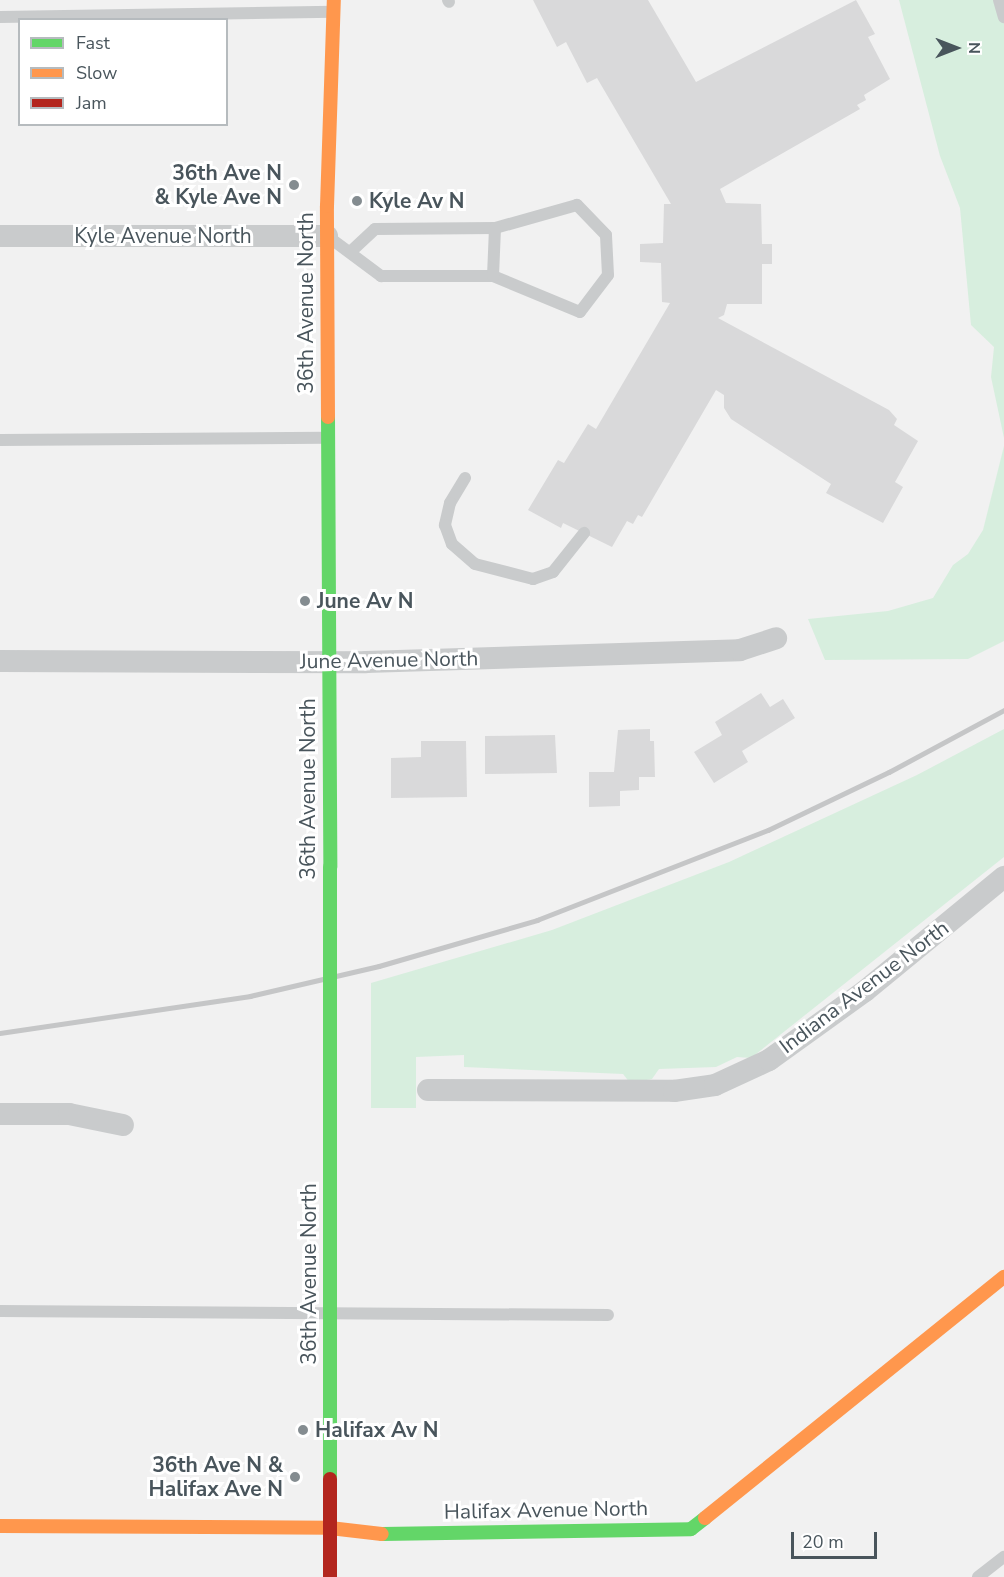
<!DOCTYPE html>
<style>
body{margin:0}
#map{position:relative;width:1004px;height:1577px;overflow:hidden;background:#f1f1f1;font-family:"Nunito Sans",sans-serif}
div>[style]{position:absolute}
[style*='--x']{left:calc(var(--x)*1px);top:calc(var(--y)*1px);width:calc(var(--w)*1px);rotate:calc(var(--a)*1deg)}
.green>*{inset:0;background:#d7eede}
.building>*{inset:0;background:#d9d9da}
.lane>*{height:12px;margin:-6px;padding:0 6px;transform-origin:6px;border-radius:6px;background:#c9cbcc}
.street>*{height:22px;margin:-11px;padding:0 11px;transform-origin:11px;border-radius:11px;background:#c9cbcc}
.fast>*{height:14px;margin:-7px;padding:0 7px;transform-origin:7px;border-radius:7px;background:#63d668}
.slow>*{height:14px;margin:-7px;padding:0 7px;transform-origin:7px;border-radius:7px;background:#ff974d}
.jam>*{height:14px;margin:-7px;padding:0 7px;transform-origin:7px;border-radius:7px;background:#b3261e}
.rail>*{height:4.5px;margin:-2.25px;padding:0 2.25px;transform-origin:2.25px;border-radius:2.25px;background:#c5c6c7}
.fast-bridge>*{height:14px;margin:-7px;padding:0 7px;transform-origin:7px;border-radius:7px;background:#63d668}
.dots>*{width:16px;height:16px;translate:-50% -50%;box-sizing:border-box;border:3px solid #fff;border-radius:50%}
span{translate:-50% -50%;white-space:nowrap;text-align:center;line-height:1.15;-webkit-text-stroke:6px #fff;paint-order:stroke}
.poi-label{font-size:21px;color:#49555c;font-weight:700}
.right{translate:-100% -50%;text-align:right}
.left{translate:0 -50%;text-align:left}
.street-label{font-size:21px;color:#49555c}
.legend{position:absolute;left:18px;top:18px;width:210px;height:108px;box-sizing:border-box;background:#fff;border:2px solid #b6bbbe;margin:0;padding:8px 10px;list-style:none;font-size:18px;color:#49555c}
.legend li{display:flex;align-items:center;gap:12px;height:30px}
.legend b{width:30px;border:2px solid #b6bbbe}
.north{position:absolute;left:926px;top:18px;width:60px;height:60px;-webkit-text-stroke:4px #fff;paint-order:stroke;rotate:90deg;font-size:16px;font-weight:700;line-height:24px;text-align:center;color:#49555c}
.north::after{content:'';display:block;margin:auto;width:21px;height:27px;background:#49555c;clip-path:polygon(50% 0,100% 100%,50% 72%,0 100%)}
.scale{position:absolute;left:791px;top:1532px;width:86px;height:27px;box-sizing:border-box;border:3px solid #49555c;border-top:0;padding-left:8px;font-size:18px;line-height:21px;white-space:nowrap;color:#49555c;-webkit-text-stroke:4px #fff;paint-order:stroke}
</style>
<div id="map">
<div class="green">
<i style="clip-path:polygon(899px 0,1004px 0,1004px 438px,991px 377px,994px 347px,971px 325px,960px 208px,940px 156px)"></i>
<i style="clip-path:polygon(1004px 446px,1004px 641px,968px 659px,825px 660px,808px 619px,888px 611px,933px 598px,953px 565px,968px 554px,983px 530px)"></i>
<i style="clip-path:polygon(1004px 729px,1004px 857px,751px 1058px,737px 1057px,716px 1067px,659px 1069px,652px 1079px,630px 1083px,623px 1074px,464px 1067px,464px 1055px,416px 1057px,416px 1108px,371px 1108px,371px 983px,552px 930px,729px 862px,917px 775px)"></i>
</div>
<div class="building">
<i style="clip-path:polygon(533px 0,648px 0,696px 82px,856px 0,875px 34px,868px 37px,890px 79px,864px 95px,866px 100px,857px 105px,860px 109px,720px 189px,726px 203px,761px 204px,762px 244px,772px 244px,772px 264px,762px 264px,762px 304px,727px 304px,724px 315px,718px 318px,889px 410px,897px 419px,894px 425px,918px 441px,895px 482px,903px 487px,883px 523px,826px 493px,831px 484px,731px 419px,724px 408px,724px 395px,716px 390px,642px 517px,638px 515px,633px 524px,627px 521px,612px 547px,563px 523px,561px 528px,528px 510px,558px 460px,564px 463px,588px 424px,596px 429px,670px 303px,662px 302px,661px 263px,640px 262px,640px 244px,663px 243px,664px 204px,671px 204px,597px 78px,587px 83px,566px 42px,557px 47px)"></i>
<i style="clip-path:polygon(761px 693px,770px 707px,783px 699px,795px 718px,742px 751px,748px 762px,714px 783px,694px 752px,722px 735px,715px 722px)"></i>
<i style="clip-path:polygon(650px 729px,650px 741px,654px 741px,655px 777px,639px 777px,639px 790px,620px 791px,620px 806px,589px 807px,589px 772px,614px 772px,618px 730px)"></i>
<i style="clip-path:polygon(555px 735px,557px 773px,485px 774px,485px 736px)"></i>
<i style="clip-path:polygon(421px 741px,466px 741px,467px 797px,391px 798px,391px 758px,421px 757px)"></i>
</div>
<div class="lane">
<i style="--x:448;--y:0;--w:2;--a:63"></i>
<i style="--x:999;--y:0;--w:18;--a:74"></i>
<i style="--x:0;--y:17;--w:333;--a:-0.9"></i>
<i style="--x:330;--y:238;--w:64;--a:36.7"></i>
<i style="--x:381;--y:276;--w:112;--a:0"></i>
<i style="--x:493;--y:276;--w:94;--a:22.5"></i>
<i style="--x:580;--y:312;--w:46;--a:-52.9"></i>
<i style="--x:608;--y:275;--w:40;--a:-92.9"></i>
<i style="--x:606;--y:235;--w:42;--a:-134"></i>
<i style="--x:577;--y:205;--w:85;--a:164.3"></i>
<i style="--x:495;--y:228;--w:120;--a:179.5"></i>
<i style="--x:375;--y:229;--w:33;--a:137"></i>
<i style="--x:493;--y:276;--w:48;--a:-87.6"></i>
<i style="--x:0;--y:440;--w:326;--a:-0.4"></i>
<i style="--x:465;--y:478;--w:29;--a:121"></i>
<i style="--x:450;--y:503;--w:23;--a:103"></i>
<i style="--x:445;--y:525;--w:20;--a:70"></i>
<i style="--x:452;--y:544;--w:30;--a:41"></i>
<i style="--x:475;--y:564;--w:60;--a:14.5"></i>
<i style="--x:533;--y:579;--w:21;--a:-19"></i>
<i style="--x:553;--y:572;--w:50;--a:-51.5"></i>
<i style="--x:0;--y:1311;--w:608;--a:0.38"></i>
<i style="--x:978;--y:1577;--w:33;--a:-38"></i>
</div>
<div class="street">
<i style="--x:0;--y:236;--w:327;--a:0"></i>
<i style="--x:0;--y:661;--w:366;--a:0.2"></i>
<i style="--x:366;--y:662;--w:374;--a:-1.8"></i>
<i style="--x:740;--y:650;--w:38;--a:-18"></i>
<i style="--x:428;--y:1090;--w:246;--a:0.2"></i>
<i style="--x:674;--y:1091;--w:41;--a:-8.3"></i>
<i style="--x:715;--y:1085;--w:60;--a:-24.8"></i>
<i style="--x:769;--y:1060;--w:118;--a:-35.7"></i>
<i style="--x:865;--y:991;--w:180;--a:-39.4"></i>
<i style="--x:0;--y:1114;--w:69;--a:0"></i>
<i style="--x:69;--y:1114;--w:55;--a:11.5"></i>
</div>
<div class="fast">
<i style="--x:328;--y:417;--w:450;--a:89.7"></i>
<i style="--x:330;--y:1067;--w:412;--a:90"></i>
<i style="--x:382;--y:1534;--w:309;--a:-0.9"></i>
<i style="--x:691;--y:1529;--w:18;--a:-38"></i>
</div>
<div class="slow">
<i style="--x:328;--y:417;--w:211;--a:-90.3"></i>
<i style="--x:327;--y:206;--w:206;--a:-88.1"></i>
<i style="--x:705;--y:1518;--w:384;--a:-38.9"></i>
<i style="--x:0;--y:1526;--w:330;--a:0.3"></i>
<i style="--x:330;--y:1528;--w:52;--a:6.6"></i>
</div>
<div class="jam">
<i style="--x:330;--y:1479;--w:98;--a:90"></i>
</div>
<div class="rail">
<i style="--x:0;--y:1033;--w:253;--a:-8.4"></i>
<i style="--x:250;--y:996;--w:132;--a:-13.1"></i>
<i style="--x:379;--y:966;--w:165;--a:-16.2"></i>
<i style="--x:537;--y:920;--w:248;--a:-21.3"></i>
<i style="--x:768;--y:830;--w:134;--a:-25.6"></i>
<i style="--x:889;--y:772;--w:131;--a:-28.3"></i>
</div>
<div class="fast-bridge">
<i style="--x:330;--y:867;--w:200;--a:90"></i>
</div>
<div class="dots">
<i style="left:294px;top:185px;background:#848c90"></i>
<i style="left:357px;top:201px;background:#848c90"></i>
<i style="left:305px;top:601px;background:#848c90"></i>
<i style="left:303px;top:1430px;background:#848c90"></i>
<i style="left:295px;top:1477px;background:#848c90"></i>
</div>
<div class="poi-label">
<span class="right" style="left:282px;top:185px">36th Ave N<br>&amp; Kyle Ave N</span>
<span class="left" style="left:369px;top:201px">Kyle Av N</span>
<span class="left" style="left:317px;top:601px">June Av N</span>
<span class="left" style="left:315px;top:1430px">Halifax Av N</span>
<span class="right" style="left:283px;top:1477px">36th Ave N &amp;<br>Halifax Ave N</span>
</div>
<div class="street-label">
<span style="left:163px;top:236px">Kyle Avenue North</span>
<span style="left:306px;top:303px;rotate:-90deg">36th Avenue North</span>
<span style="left:389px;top:660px;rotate:-1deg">June Avenue North</span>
<span style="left:308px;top:789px;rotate:-90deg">36th Avenue North</span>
<span style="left:864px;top:987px;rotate:-37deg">Indiana Avenue North</span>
<span style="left:309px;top:1274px;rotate:-90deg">36th Avenue North</span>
<span style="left:546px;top:1510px;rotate:-1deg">Halifax Avenue North</span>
</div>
<ul class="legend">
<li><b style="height:8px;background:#63d668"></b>Fast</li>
<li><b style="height:8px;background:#ff974d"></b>Slow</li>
<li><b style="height:8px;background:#b3261e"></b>Jam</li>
</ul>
<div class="north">N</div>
<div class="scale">20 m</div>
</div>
